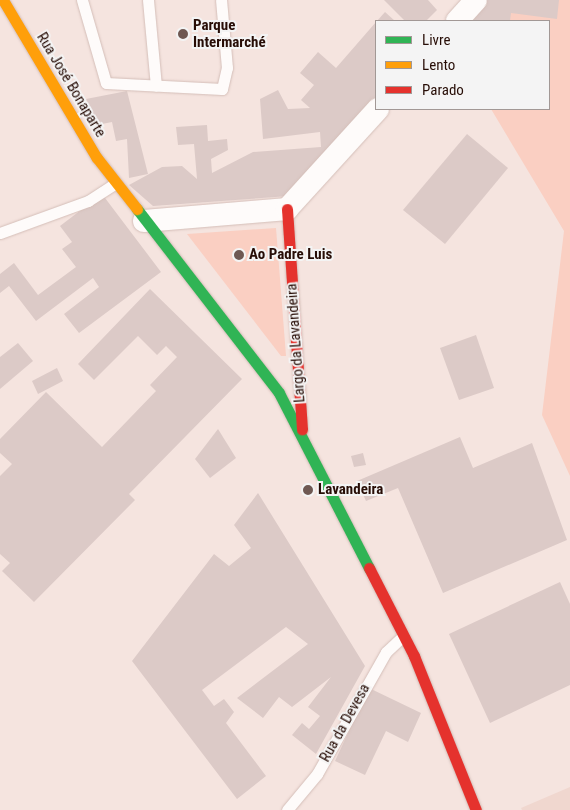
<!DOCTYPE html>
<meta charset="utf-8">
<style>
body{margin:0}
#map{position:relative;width:570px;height:810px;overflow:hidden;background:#f5e4df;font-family:"Roboto Condensed",sans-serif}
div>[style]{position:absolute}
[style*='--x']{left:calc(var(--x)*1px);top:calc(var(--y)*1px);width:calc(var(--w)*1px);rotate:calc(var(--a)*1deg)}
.built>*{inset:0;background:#f0d7cf}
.green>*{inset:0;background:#facfc2}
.building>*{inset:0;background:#dccac7}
.roads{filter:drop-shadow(0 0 1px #d4beb8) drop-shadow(0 0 1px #d4beb8)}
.lane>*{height:11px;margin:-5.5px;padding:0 5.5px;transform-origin:5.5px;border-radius:5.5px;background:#fefbfa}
.street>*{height:22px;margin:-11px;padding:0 11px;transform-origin:11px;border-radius:11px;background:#fefbfa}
.fast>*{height:11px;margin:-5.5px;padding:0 5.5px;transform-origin:5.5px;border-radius:5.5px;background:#30b455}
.slow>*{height:11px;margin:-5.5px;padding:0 5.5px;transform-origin:5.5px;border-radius:5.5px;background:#ff9f0a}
.jam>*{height:11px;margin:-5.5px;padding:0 5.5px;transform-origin:5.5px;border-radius:5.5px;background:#e5322d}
.dots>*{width:14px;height:14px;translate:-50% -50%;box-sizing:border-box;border:2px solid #f4f4f4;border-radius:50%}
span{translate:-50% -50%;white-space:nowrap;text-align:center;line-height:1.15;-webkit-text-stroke:4px #f4f4f4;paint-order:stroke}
.poi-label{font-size:15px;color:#270d06;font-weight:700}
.left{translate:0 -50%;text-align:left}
.street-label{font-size:15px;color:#270d06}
.legend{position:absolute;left:375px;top:20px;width:175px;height:90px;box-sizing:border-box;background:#f4f4f4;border:1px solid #a29895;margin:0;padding:6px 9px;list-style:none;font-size:15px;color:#270d06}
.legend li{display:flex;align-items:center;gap:10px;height:25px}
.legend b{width:25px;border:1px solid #a29895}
</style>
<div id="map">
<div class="built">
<i style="clip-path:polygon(570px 787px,570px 810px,522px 810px,521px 808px)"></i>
</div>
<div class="green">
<i style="clip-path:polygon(511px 0,570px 0,570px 476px,542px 415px,564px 231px,491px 109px,549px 109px,549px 21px,491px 21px)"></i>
<i style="clip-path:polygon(276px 228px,286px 356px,281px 356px,187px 234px)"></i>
</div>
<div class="building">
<i style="clip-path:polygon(384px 0,428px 0,437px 10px,426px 21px,405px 21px)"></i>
<i style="clip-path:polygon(486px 0,559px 0,557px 19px,511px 13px,510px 21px,467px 21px)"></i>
<i style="clip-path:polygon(385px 12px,395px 21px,377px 21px)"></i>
<i style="clip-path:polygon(376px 22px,376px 97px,289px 196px,153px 206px,129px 185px,162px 167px,182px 166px,197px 179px,194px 144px,178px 145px,176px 127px,207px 125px,208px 141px,227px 139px,228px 150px,211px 159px,212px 173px,253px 152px,321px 147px,320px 132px,263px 139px,260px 99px,278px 90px,288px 109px,310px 108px,301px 100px,314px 85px,300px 73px,318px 52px,336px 68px)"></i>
<i style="clip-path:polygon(127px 91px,148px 174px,129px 178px,127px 139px,116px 141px,112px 122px,97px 125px,86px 99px)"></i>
<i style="clip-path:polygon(467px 134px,508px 168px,445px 244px,403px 210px)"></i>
<i style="clip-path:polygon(102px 194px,161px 272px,79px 333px,64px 314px,99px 287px,93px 278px,36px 321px,9px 286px,0 293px,0 274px,14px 263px,38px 295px,76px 267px,62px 249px,72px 242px,60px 226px)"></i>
<i style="clip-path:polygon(150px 289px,242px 379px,129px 494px,135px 500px,34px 602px,2px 571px,10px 563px,0 554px,0 476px,12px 464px,0 453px,0 439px,46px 392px,102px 447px,156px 391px,150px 385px,177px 357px,166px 346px,157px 355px,138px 336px,94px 380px,78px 364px)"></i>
<i style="clip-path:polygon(476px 335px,494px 388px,459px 400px,440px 348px)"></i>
<i style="clip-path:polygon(18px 343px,33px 361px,0 389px,0 357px)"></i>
<i style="clip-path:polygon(57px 368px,63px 381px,38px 394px,32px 381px)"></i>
<i style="clip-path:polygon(218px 429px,236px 458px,210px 478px,195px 459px)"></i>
<i style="clip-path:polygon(460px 437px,473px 468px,532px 443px,567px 540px,443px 593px,398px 488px,366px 501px,357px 481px)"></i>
<i style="clip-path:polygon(363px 453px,366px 465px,354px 467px,351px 456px)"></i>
<i style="clip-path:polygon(258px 493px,365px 666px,316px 754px,292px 735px,302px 723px,309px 729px,320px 716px,308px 707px,331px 677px,292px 707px,279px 697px,263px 718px,237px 698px,308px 644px,286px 627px,202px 690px,214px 706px,224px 699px,234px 712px,226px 723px,266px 776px,237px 799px,132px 661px,214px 554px,229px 566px,251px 548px,234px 525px)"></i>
<i style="clip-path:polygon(560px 582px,570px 604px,570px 685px,490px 723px,449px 634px)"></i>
<i style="clip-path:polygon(369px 688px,421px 713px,408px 742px,386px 731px,365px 775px,335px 761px)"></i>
</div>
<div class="roads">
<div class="lane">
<i style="--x:82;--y:0;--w:86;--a:73.9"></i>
<i style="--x:106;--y:83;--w:116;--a:3"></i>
<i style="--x:222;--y:89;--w:22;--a:-77"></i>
<i style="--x:227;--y:68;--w:68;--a:-95"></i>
<i style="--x:148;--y:0;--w:86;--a:84.7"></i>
<i style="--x:0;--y:233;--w:94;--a:-20"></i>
<i style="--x:88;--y:201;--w:33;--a:-33"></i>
<i style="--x:287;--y:810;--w:47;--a:-50.2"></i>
<i style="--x:317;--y:774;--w:140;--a:-60.5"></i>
<i style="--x:386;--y:652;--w:23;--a:-43"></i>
</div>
<div class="street">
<i style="--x:457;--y:21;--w:28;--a:-48"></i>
<i style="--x:144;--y:221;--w:144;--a:-4.8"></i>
<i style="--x:287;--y:209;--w:135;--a:-47.7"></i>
</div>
<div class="fast">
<i style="--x:137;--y:209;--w:232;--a:52.3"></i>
<i style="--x:279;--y:393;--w:197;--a:62.8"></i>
</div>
<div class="slow">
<i style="--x:3;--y:0;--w:184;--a:59.3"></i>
<i style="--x:97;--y:158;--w:65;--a:51.9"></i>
</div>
<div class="jam">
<i style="--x:287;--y:209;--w:221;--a:86.1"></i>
<i style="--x:369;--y:568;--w:99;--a:62.9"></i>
<i style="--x:414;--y:656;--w:166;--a:68.1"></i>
</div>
</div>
<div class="dots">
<i style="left:183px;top:34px;background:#6f5852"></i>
<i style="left:239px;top:255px;background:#6f5852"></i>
<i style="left:308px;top:490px;background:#6f5852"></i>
</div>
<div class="poi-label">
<span class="left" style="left:193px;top:34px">Parque<br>Intermarché</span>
<span class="left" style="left:249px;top:255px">Ao Padre Luis</span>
<span class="left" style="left:318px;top:490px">Lavandeira</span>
</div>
<div class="street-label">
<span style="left:71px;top:85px;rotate:59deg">Rua José Bonaparte</span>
<span style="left:296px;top:343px;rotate:-94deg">Largo da Lavandeira</span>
<span style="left:345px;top:723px;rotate:-61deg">Rua da Devesa</span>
</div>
<ul class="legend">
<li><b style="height:6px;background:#30b455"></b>Livre</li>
<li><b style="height:6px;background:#ff9f0a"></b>Lento</li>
<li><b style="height:6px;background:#e5322d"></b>Parado</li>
</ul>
</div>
